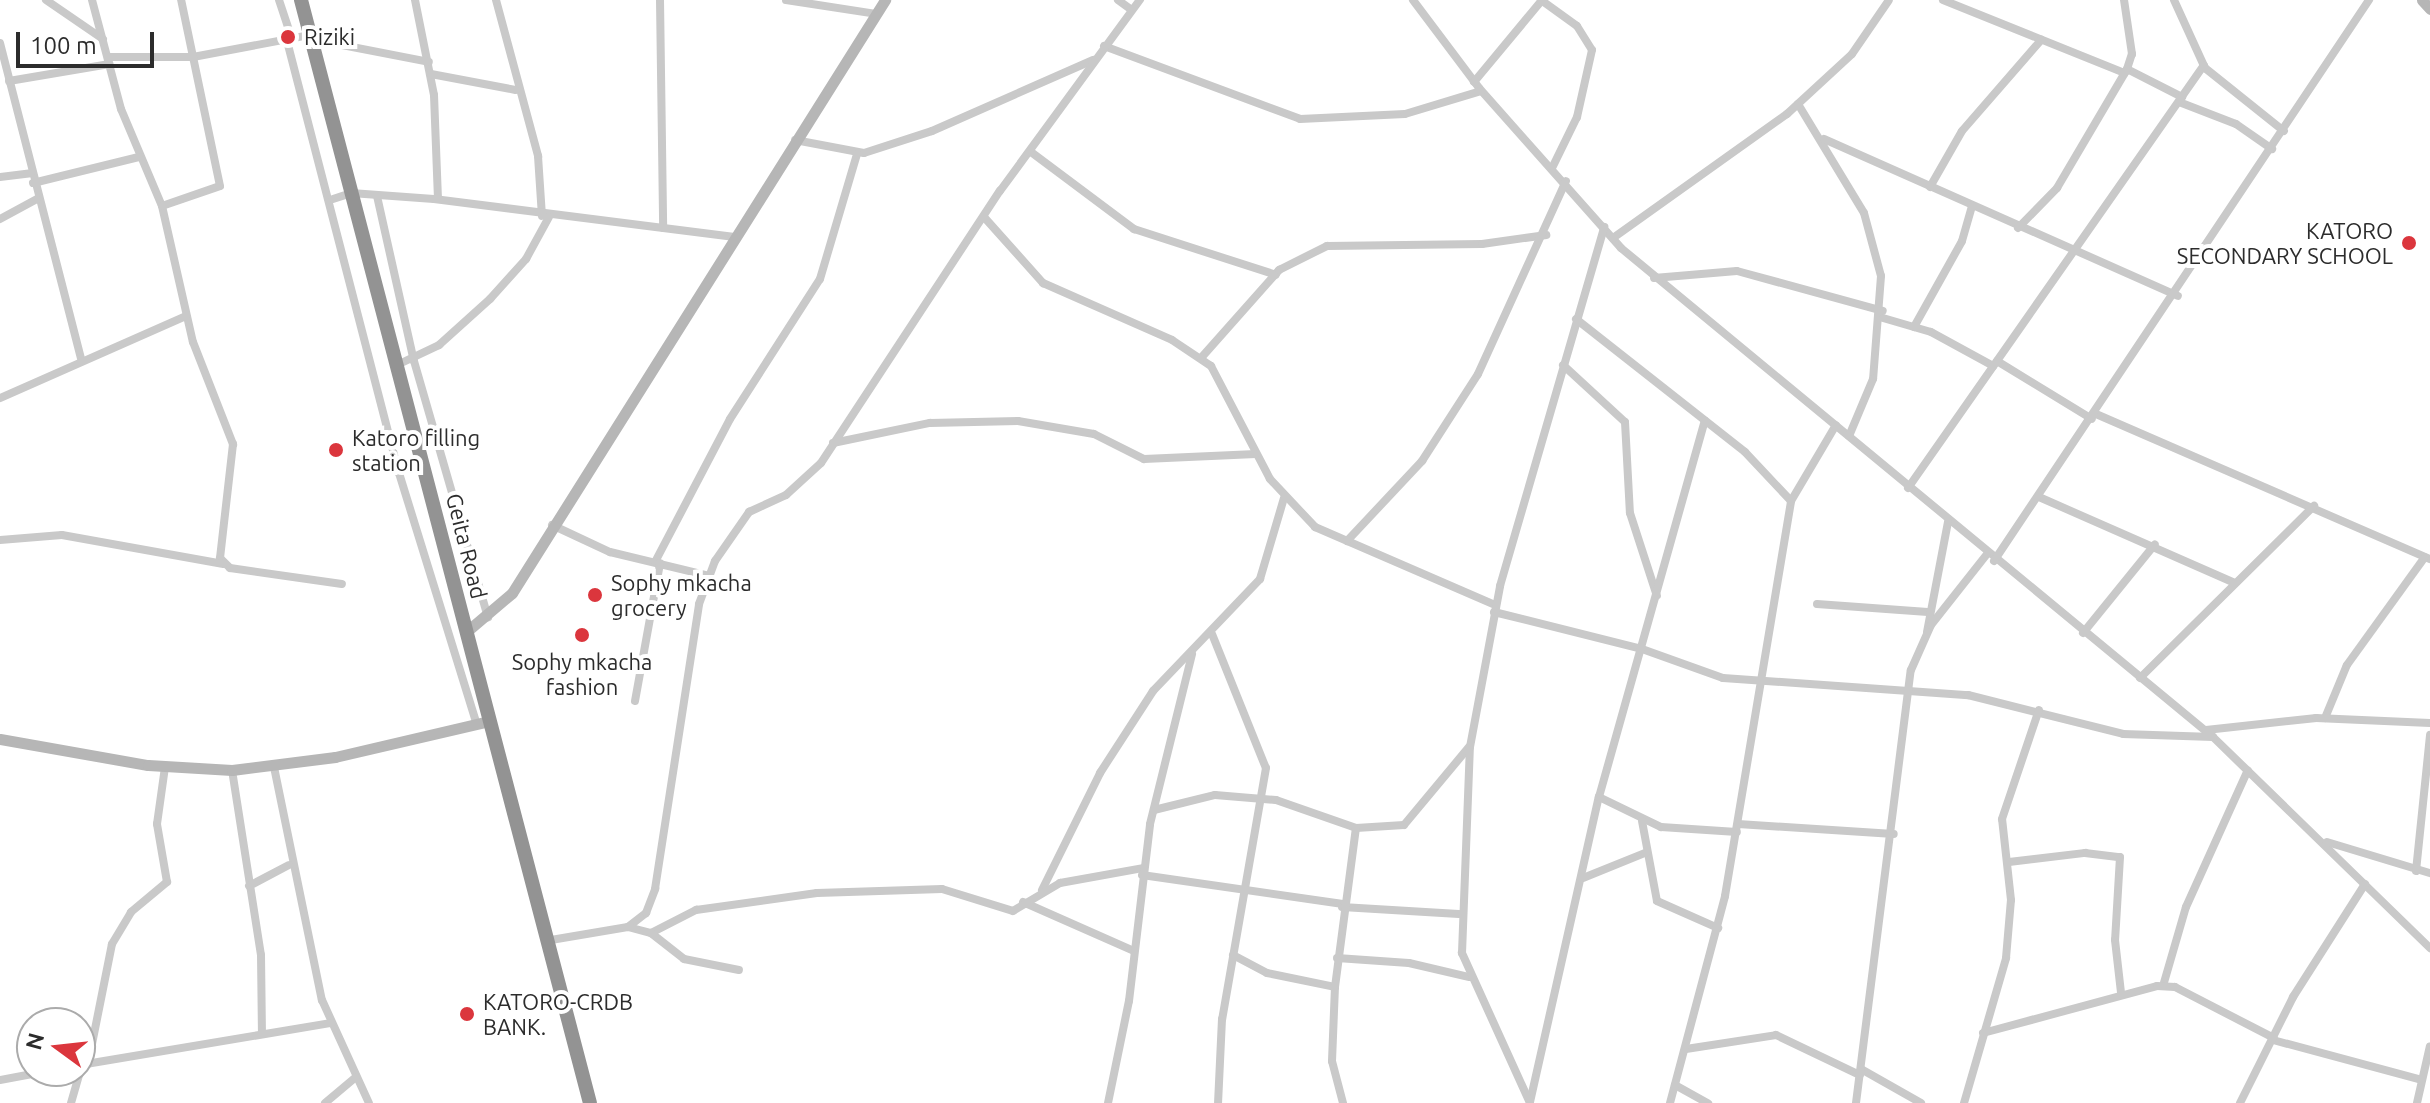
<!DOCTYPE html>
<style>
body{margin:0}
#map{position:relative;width:2430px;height:1103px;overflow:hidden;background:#fff;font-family:Ubuntu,sans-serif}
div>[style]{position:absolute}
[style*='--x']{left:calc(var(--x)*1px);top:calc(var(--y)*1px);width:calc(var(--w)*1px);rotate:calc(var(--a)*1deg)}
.street>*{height:8px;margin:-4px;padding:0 4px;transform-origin:4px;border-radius:4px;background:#c9c9c9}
.secondary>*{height:11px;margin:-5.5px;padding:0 5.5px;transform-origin:5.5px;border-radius:5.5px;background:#b6b6b6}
.highway>*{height:14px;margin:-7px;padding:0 7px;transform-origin:7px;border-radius:7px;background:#939393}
.dots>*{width:22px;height:22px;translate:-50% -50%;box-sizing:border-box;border:4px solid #fff;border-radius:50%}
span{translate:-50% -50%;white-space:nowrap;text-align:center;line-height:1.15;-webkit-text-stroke:8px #fff;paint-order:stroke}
.poi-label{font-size:22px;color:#2c2c2c}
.left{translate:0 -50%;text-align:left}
.right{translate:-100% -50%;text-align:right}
.street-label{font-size:22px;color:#2c2c2c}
.north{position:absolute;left:16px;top:1007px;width:80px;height:80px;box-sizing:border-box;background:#fff;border:2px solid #ababab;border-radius:50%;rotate:285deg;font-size:22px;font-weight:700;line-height:32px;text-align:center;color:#2c2c2c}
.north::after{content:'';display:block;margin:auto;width:28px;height:36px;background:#db363d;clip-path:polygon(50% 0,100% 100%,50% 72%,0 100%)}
.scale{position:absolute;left:16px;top:32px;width:138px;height:36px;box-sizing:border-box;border:4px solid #2c2c2c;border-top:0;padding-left:10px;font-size:24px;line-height:28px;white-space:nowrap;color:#2c2c2c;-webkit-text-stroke:6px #fff;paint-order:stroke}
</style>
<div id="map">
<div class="street">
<i style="--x:46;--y:0;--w:69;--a:34.4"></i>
<i style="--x:92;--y:0;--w:113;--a:75.1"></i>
<i style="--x:121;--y:109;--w:105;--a:67.1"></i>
<i style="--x:162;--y:206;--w:139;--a:77.2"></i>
<i style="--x:193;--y:342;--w:110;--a:68.6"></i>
<i style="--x:233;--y:444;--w:115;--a:96.5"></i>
<i style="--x:220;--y:558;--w:14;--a:45"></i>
<i style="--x:230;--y:568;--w:113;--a:8.1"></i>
<i style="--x:279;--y:0;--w:41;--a:71.6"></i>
<i style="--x:415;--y:0;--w:97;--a:78.7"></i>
<i style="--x:434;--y:95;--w:104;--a:87.8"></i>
<i style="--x:496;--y:0;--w:162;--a:74.9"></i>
<i style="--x:538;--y:156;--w:60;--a:86.2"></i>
<i style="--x:660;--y:0;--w:228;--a:89.2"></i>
<i style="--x:786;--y:0;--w:91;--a:8.8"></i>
<i style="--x:1118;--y:0;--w:17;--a:36"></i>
<i style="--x:1413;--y:0;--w:110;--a:53.1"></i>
<i style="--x:1479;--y:88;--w:214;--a:48.4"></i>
<i style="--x:1621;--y:248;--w:768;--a:39.56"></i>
<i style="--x:2213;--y:737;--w:303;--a:44.2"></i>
<i style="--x:1541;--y:0;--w:44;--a:35.8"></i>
<i style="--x:1577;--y:26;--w:28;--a:58"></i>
<i style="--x:1592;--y:50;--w:69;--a:102.6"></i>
<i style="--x:1577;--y:117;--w:55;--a:116.1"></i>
<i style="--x:1943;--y:0;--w:196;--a:21.9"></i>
<i style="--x:2174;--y:0;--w:75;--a:65.5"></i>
<i style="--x:2205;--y:68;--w:101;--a:38.6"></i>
<i style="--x:311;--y:39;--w:120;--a:11"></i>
<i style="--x:287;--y:41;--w:446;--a:75.5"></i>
<i style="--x:399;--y:473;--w:264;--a:72.8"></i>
<i style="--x:0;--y:43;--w:326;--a:75.6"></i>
<i style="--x:1104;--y:46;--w:209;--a:20.4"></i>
<i style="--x:1300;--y:119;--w:105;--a:-2.7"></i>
<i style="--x:1405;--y:114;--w:79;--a:-16.8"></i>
<i style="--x:108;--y:57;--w:85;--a:0"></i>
<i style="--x:193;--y:57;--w:118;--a:-10.7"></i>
<i style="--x:2127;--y:69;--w:62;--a:27"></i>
<i style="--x:431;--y:74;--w:86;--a:10.7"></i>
<i style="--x:9;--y:81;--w:102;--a:-9.6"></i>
<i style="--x:1474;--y:82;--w:107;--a:-50.3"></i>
<i style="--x:2179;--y:102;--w:61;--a:21.1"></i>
<i style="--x:2236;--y:124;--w:44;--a:34.8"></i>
<i style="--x:1798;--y:104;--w:127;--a:58.8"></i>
<i style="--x:1864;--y:213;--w:65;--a:74.9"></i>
<i style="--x:1881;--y:276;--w:103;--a:94.4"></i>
<i style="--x:1873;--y:379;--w:62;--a:112.8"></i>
<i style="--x:1824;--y:139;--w:387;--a:23.9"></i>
<i style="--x:795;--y:140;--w:70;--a:10.7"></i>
<i style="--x:864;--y:153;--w:71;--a:-17.9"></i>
<i style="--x:932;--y:131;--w:176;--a:-23.8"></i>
<i style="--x:1031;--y:152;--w:129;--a:36.8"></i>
<i style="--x:1134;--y:229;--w:149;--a:17.9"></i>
<i style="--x:0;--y:177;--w:31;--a:-7"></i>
<i style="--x:33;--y:183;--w:109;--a:-13.8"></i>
<i style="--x:1930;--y:187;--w:64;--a:-60.3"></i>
<i style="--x:1962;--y:131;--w:121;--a:-49"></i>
<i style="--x:377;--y:196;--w:169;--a:77.4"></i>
<i style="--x:414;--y:361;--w:267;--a:73.9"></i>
<i style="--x:333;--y:199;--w:19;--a:-18"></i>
<i style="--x:351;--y:193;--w:83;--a:4.1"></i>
<i style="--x:434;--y:199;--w:301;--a:7.2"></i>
<i style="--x:162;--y:206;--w:61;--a:-19"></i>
<i style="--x:220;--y:186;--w:190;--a:-101.8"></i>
<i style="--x:984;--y:217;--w:89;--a:48.2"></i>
<i style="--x:1043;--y:283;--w:141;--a:23.8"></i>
<i style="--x:1172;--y:340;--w:47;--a:33.7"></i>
<i style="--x:1211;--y:366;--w:127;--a:62.4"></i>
<i style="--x:1270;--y:479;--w:66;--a:46.8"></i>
<i style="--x:1315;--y:527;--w:196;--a:23.4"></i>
<i style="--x:0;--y:219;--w:42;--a:-28.4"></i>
<i style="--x:2018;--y:228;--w:56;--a:-45.7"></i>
<i style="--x:2057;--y:188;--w:138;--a:-59.5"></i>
<i style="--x:2127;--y:69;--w:16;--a:-72"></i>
<i style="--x:2132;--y:54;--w:55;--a:-98.4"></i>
<i style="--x:1613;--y:238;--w:214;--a:-35.5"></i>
<i style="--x:1787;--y:114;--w:88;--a:-42.7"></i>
<i style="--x:1852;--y:54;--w:65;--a:-55.6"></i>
<i style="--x:1654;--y:278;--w:83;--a:-4.8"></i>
<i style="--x:1737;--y:271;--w:151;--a:15.3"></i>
<i style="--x:1883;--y:318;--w:50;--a:16.3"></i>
<i style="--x:1931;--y:332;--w:71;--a:28.7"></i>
<i style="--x:1576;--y:319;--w:215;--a:38.2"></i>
<i style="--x:1745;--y:452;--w:67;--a:46.8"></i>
<i style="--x:1914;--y:327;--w:98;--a:-60.8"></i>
<i style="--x:1962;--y:241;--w:37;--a:-74"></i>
<i style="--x:1201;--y:358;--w:118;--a:-48.4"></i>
<i style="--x:1279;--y:270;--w:54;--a:-26.6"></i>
<i style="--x:1327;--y:246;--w:155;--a:-0.7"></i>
<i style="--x:1482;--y:244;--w:65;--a:-8"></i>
<i style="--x:1997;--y:361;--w:111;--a:31.4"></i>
<i style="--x:397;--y:365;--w:47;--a:-25.5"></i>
<i style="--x:439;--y:345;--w:69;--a:-42"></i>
<i style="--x:490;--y:299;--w:54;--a:-48"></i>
<i style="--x:526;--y:259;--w:48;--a:-61.3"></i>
<i style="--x:1563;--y:365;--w:84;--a:42.6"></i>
<i style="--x:1625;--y:422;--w:91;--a:86.9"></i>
<i style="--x:1630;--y:513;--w:87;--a:72"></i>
<i style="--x:0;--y:398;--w:203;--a:-23.8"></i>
<i style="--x:2096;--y:414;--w:364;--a:23.5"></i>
<i style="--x:833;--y:443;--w:99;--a:-11.7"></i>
<i style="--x:930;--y:423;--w:88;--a:-1.3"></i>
<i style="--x:1018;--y:421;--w:77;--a:9.7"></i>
<i style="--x:1094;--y:434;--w:56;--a:26.6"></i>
<i style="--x:1144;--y:459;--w:112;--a:-2.6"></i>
<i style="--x:1908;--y:488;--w:516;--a:-55.02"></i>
<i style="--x:2039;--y:497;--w:212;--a:23.7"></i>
<i style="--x:552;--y:525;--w:64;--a:25"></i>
<i style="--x:610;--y:552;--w:102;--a:13.6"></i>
<i style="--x:0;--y:540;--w:62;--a:-4.6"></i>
<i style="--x:62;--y:535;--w:164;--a:10.2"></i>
<i style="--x:1347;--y:541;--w:110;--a:-46.8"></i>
<i style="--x:1422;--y:461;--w:103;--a:-57.2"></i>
<i style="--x:1478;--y:374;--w:212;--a:-65.5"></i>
<i style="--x:1994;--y:561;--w:675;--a:-56.24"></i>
<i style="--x:655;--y:562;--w:161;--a:-62.3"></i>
<i style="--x:730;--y:419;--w:166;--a:-57.3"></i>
<i style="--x:820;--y:279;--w:130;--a:-73.5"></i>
<i style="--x:1817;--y:604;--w:111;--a:4.1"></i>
<i style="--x:1494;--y:612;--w:153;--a:14"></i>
<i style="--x:1642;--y:649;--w:86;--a:19.7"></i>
<i style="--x:1723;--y:678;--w:246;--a:4"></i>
<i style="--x:1968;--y:695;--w:160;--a:14.1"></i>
<i style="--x:2123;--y:734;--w:90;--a:1.9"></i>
<i style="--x:1927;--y:632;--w:112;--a:-79.2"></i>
<i style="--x:2083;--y:633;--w:114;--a:-51"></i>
<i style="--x:1212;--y:634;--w:144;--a:68.1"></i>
<i style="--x:1266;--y:768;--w:255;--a:99.9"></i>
<i style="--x:1222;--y:1019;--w:84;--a:92.7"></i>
<i style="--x:2140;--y:678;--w:245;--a:-44.7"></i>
<i style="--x:635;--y:701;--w:140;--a:-79.7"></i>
<i style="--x:2325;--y:718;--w:57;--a:-67.5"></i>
<i style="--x:2347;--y:665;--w:133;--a:-54.2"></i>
<i style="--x:2206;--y:730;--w:111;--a:-6.2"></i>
<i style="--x:2316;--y:718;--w:114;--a:2.5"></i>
<i style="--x:274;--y:767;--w:238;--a:78.4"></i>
<i style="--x:322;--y:1000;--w:113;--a:65.5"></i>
<i style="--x:232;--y:770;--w:187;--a:81.1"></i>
<i style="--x:261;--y:955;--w:78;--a:89.3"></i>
<i style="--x:1599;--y:797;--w:69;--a:25.8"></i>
<i style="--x:1661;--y:827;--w:76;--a:3.8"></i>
<i style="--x:1154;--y:810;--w:63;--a:-13.8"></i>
<i style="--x:1215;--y:795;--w:61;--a:4.7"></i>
<i style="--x:1276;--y:800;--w:85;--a:19.3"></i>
<i style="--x:1356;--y:828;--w:48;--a:-3.6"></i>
<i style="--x:1404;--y:825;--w:102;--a:-50.2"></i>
<i style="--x:1642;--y:821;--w:81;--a:79.4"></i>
<i style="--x:1657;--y:901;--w:67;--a:23.9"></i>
<i style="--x:1738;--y:824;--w:156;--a:3.7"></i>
<i style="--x:2327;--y:842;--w:108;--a:16.8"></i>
<i style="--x:2009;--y:862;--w:77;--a:-6.8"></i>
<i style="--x:2085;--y:853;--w:35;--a:7"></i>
<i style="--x:2120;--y:857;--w:83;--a:93.4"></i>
<i style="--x:2115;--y:940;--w:53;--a:83.5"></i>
<i style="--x:2416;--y:871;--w:137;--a:-84.1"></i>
<i style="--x:1142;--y:875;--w:203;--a:8.2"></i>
<i style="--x:1583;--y:878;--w:67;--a:-22"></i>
<i style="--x:249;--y:886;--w:45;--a:-27.7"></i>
<i style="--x:1042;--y:890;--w:131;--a:-63.6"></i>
<i style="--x:1100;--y:773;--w:98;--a:-57.1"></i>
<i style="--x:1153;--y:691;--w:155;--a:-46.3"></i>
<i style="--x:1260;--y:579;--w:84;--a:-73.5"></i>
<i style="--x:1023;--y:902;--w:121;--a:23.8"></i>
<i style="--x:1342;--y:907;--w:117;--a:3.4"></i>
<i style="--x:628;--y:927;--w:23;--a:-38"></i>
<i style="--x:646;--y:913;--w:26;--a:-69"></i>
<i style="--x:655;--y:889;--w:288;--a:-81.2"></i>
<i style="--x:699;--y:604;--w:46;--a:-69.6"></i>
<i style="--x:715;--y:561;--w:60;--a:-55.2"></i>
<i style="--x:749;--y:512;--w:41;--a:-24.7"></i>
<i style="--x:786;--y:495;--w:47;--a:-42.4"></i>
<i style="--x:821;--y:463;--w:326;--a:-56.7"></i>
<i style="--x:1000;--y:191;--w:237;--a:-53.8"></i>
<i style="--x:651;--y:933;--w:51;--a:-27.1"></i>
<i style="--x:696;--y:910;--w:122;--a:-8"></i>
<i style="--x:817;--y:893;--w:125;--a:-1.8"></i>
<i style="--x:942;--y:889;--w:74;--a:17.2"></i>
<i style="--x:1013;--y:911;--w:55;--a:-30.8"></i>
<i style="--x:1060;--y:883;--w:84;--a:-10.2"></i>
<i style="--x:545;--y:941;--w:84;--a:-9.6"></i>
<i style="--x:628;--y:927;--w:24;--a:15"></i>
<i style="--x:651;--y:933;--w:42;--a:38.2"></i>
<i style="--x:684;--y:959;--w:56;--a:11.3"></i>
<i style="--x:1233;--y:955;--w:38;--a:28"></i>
<i style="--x:1267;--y:973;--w:69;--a:11.6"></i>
<i style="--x:1337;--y:958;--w:72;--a:4"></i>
<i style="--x:1409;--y:963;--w:62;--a:13.1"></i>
<i style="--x:2163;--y:986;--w:82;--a:-73.8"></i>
<i style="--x:2186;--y:907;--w:150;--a:-65.7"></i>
<i style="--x:1983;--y:1033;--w:180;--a:-15.1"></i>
<i style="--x:2157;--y:986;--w:18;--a:3"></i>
<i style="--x:2175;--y:987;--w:111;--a:27.3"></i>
<i style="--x:2273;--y:1040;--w:151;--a:15"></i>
<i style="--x:1686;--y:1049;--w:91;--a:-8.8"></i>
<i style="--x:1776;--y:1035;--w:93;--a:25.5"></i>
<i style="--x:88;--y:1064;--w:122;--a:-78.7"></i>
<i style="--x:112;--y:944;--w:37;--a:-59"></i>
<i style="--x:131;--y:912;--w:47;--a:-39.8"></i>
<i style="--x:167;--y:882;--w:59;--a:-99.8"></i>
<i style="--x:157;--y:824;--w:58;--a:-82"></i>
<i style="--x:80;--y:1065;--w:255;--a:-9.5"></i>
<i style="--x:1861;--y:1069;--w:69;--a:29.5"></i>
<i style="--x:0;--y:1080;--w:49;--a:-10.6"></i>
<i style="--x:1675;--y:1085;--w:38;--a:29"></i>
<i style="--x:1530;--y:1102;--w:313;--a:-77.3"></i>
<i style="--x:1599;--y:797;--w:391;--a:-74.3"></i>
<i style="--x:71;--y:1103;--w:33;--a:-74"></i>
<i style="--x:325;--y:1103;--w:40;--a:-40"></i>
<i style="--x:1108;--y:1103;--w:104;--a:-78.4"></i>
<i style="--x:1129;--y:1001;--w:178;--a:-83.2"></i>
<i style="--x:1150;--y:824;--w:175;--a:-76.1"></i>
<i style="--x:1343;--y:1103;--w:43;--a:-104.7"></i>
<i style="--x:1332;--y:1061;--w:74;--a:-87.7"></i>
<i style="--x:1335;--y:987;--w:160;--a:-82.5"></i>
<i style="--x:1530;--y:1103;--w:165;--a:-114.4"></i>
<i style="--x:1462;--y:953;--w:206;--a:-87.8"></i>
<i style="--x:1470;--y:747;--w:164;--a:-79.4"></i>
<i style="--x:1500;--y:586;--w:374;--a:-73.8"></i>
<i style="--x:1670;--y:1103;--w:214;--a:-75.1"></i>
<i style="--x:1725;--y:896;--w:400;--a:-80.5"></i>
<i style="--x:1791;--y:501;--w:88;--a:-59.4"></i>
<i style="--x:1856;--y:1103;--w:436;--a:-82.8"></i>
<i style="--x:1911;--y:670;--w:49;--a:-66"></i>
<i style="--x:1931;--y:625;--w:90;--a:-51.7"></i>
<i style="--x:1964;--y:1103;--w:151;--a:-73.8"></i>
<i style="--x:2006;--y:958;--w:58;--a:-85.1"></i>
<i style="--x:2011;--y:900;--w:81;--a:-96.3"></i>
<i style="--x:2002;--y:819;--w:115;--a:-71.3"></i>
<i style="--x:2240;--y:1103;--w:119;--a:-63.4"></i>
<i style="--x:2293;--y:997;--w:134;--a:-57.5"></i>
<i style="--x:2417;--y:1103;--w:58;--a:-77.2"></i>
</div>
<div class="secondary">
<i style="--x:2422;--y:0;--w:12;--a:48"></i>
<i style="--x:466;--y:632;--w:60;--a:-40.3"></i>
<i style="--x:512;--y:593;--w:701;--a:-57.83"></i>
<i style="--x:0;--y:739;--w:150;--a:10"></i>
<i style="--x:148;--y:765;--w:84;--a:3.4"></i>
<i style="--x:232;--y:770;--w:104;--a:-7.2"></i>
<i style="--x:335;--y:757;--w:159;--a:-13.1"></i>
</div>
<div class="highway">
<i style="--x:301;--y:0;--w:1140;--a:75.32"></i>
</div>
<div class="dots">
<i style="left:288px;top:37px;background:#db363d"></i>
<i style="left:2409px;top:243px;background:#db363d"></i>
<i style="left:336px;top:450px;background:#db363d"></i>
<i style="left:595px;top:595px;background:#db363d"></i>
<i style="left:582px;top:635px;background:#db363d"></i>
<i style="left:467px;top:1014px;background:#db363d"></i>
</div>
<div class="poi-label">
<span class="left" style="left:304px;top:37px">Riziki</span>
<span class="right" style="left:2393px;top:243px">KATORO<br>SECONDARY SCHOOL</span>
<span class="left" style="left:352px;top:450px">Katoro filling<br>station</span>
<span class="left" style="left:611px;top:595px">Sophy mkacha<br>grocery</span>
<span style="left:582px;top:674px">Sophy mkacha<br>fashion</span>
<span class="left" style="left:483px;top:1014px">KATORO-CRDB<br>BANK.</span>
</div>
<div class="street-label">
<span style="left:467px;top:546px;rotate:76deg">Geita Road</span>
</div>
<div class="north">N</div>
<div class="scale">100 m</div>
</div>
